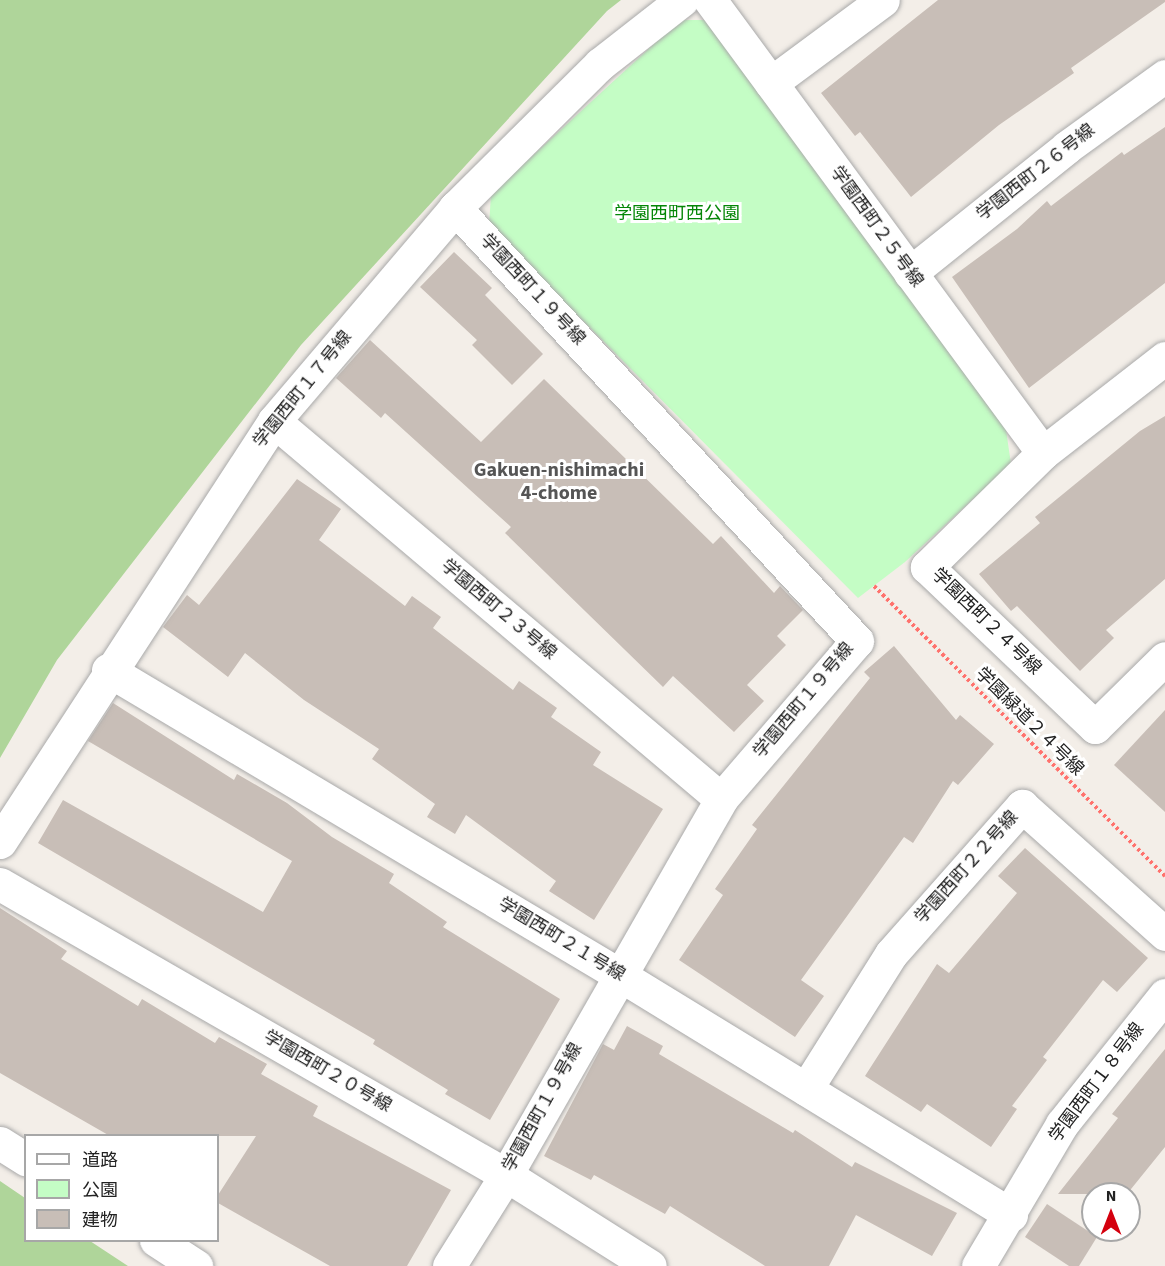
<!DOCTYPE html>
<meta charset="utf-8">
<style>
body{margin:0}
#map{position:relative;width:1165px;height:1266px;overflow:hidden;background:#f3eee8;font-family:"Source Sans 3","Noto Sans JP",sans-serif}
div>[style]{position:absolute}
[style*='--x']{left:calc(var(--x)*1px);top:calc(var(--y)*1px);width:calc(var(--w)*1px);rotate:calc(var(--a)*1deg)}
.forest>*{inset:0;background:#afd59a}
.park>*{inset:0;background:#c4fdc5}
.building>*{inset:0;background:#c8beb7}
.path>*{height:4px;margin-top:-2px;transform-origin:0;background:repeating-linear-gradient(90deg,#ff726d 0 3px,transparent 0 6px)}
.roads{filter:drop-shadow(0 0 2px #a9a9a9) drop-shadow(0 0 2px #a9a9a9)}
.minor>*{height:33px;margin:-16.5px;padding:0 16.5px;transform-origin:16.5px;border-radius:16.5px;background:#fff}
span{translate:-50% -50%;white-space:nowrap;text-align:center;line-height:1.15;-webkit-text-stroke:6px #fff;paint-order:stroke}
.street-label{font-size:18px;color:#222}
.park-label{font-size:18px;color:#058607}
.neighbourhood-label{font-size:20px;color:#555;font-weight:700}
.legend{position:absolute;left:24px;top:1134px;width:195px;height:108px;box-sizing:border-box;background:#fff;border:2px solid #a7a7a7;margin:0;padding:8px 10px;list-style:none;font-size:18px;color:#222}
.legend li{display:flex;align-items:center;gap:12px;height:30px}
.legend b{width:30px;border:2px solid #a7a7a7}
.north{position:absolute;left:1081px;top:1182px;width:60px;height:60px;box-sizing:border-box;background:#fff;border:2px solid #a7a7a7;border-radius:50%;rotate:0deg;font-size:16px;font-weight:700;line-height:24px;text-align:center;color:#222}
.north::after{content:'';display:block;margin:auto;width:21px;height:27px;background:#d4000e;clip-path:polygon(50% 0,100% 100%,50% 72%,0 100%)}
</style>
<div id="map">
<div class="forest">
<i style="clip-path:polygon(0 0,621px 0,607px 11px,301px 345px,57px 660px,0 758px)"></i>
<i style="clip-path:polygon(0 1181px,25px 1198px,26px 1240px,90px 1241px,128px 1266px,0 1266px)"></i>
</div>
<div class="park">
<i style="clip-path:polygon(680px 20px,711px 20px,1006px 430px,1011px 464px,905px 562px,858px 598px,489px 226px,491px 194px)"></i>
</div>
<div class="building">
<i style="clip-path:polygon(938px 0,1165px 0,1165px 2px,1071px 68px,1074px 73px,999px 125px,911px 197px,860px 132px,855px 136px,821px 93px)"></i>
<i style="clip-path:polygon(1165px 127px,1165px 283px,1029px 388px,952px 277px,1017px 229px,1047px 201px,1051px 206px,1122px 152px,1124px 155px)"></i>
<i style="clip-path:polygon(454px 252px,492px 288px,485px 295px,543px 354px,512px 385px,472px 345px,477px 340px,420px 287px)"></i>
<i style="clip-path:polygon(370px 340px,481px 442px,544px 379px,713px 544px,721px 536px,774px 593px,780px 586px,803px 610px,777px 636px,786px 645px,747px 685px,764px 701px,734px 732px,673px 676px,663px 687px,505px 533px,511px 527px,385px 413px,381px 418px,336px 378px)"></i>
<i style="clip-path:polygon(1165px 416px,1165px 579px,1106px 630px,1114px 638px,1080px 671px,1017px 606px,1011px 611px,979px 574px,1040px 523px,1035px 517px,1140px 431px)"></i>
<i style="clip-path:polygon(297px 479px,341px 509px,319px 540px,405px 606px,412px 596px,441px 617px,433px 628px,513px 690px,519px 681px,557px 708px,551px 717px,601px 752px,593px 765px,663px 809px,594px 920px,549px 891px,556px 881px,466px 815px,455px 834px,427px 817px,435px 804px,372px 759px,379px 749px,304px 700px,245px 653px,228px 677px,163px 627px,187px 595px,199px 605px)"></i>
<i style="clip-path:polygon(894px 646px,956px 720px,960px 715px,994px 744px,958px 785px,953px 781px,913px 843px,904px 837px,801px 980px,824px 996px,795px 1037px,679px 960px,723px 895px,715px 889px,757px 829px,752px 825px,870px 678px,864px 672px)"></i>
<i style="clip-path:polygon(113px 703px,234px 780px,237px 774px,287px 803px,332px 837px,394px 874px,389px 883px,447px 922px,443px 927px,560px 999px,490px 1120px,445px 1094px,448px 1090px,373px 1044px,375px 1040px,38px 843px,63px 800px,263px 912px,292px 861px,88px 741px)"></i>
<i style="clip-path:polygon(1165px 710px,1165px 812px,1114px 765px)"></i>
<i style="clip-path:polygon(1025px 848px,1148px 958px,1117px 992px,1103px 980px,1043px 1057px,1047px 1060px,1012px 1106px,1017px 1109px,991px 1147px,927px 1104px,921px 1112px,865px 1076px,937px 964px,949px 973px,1017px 893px,998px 876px)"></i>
<i style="clip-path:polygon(0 908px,67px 951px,61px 959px,138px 1006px,142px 999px,215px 1043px,219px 1037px,267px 1064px,261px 1074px,318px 1106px,313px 1116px,451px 1190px,407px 1266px,330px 1266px,218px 1203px,218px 1195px,256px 1136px,110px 1136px,0 1073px)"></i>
<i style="clip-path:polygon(627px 1026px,663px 1046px,659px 1054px,793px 1133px,795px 1130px,852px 1167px,855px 1162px,957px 1213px,932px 1256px,856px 1215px,829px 1266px,765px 1266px,670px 1206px,665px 1214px,594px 1175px,591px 1180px,544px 1156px,603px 1044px,614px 1050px)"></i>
<i style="clip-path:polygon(1165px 1049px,1165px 1147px,1127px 1194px,1058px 1194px,1118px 1118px,1112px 1114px)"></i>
<i style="clip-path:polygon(1047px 1204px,1097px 1237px,1079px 1266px,1069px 1266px,1025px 1237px)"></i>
</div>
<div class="path">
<i style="--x:874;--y:586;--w:411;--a:44.9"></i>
</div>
<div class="roads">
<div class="minor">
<i style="--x:710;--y:0;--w:562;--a:53.68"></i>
<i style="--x:771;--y:83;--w:139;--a:-36.5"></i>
<i style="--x:910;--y:273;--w:201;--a:-38.7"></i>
<i style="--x:1067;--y:147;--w:121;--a:-35.9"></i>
<i style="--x:1165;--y:358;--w:155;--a:142.1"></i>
<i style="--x:1043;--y:453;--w:163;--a:135.5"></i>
<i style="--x:927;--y:567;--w:232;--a:43.6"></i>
<i style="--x:1095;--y:727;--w:98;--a:-44.6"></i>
<i style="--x:274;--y:421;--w:585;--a:40.22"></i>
<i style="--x:108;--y:670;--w:594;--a:30.8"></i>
<i style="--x:618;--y:974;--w:461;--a:31.5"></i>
<i style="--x:0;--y:842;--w:502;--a:-56.94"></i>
<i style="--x:274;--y:421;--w:280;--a:-49.6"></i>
<i style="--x:455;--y:208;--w:204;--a:-44.8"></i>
<i style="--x:600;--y:64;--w:104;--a:-38"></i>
<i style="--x:0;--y:884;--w:584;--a:29.9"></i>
<i style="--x:506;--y:1175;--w:170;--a:32.3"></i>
<i style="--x:806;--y:1089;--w:160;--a:-57.8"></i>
<i style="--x:891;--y:954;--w:198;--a:-48.5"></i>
<i style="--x:1022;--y:806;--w:192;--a:41.8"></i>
<i style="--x:0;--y:1143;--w:31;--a:32"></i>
<i style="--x:156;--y:1240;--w:48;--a:33"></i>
<i style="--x:449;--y:1266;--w:107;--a:-57.9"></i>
<i style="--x:506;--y:1175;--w:433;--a:-60.2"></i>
<i style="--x:721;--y:799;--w:208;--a:-49.3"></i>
<i style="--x:857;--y:641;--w:591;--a:-132.87"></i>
<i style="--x:978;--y:1266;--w:165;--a:-59.4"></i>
<i style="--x:1062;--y:1124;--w:165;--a:-51.4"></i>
</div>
</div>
<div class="street-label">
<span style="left:1036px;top:173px;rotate:-38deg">学園西町２６号線</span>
<span style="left:876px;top:227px;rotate:54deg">学園西町２５号線</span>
<span style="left:532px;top:290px;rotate:47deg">学園西町１９号線</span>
<span style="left:303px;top:390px;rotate:-51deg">学園西町１７号線</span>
<span style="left:498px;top:610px;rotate:40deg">学園西町２３号線</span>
<span style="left:986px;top:622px;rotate:44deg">学園西町２４号線</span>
<span style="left:804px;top:701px;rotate:-50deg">学園西町１９号線</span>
<span style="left:1029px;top:722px;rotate:45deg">学園緑道２４号線</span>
<span style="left:967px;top:868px;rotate:-48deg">学園西町２２号線</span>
<span style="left:561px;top:940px;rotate:31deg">学園西町２１号線</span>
<span style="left:327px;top:1072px;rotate:30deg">学園西町２０号線</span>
<span style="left:1097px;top:1083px;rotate:-53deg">学園西町１８号線</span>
<span style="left:543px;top:1108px;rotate:-61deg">学園西町１９号線</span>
</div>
<div class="park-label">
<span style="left:677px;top:214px">学園西町西公園</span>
</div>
<div class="neighbourhood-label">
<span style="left:559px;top:482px">Gakuen-nishimachi<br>4-chome</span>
</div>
<ul class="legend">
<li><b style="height:8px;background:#fff"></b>道路</li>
<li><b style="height:16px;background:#c4fdc5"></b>公園</li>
<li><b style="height:16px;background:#c8beb7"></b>建物</li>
</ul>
<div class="north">N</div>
</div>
